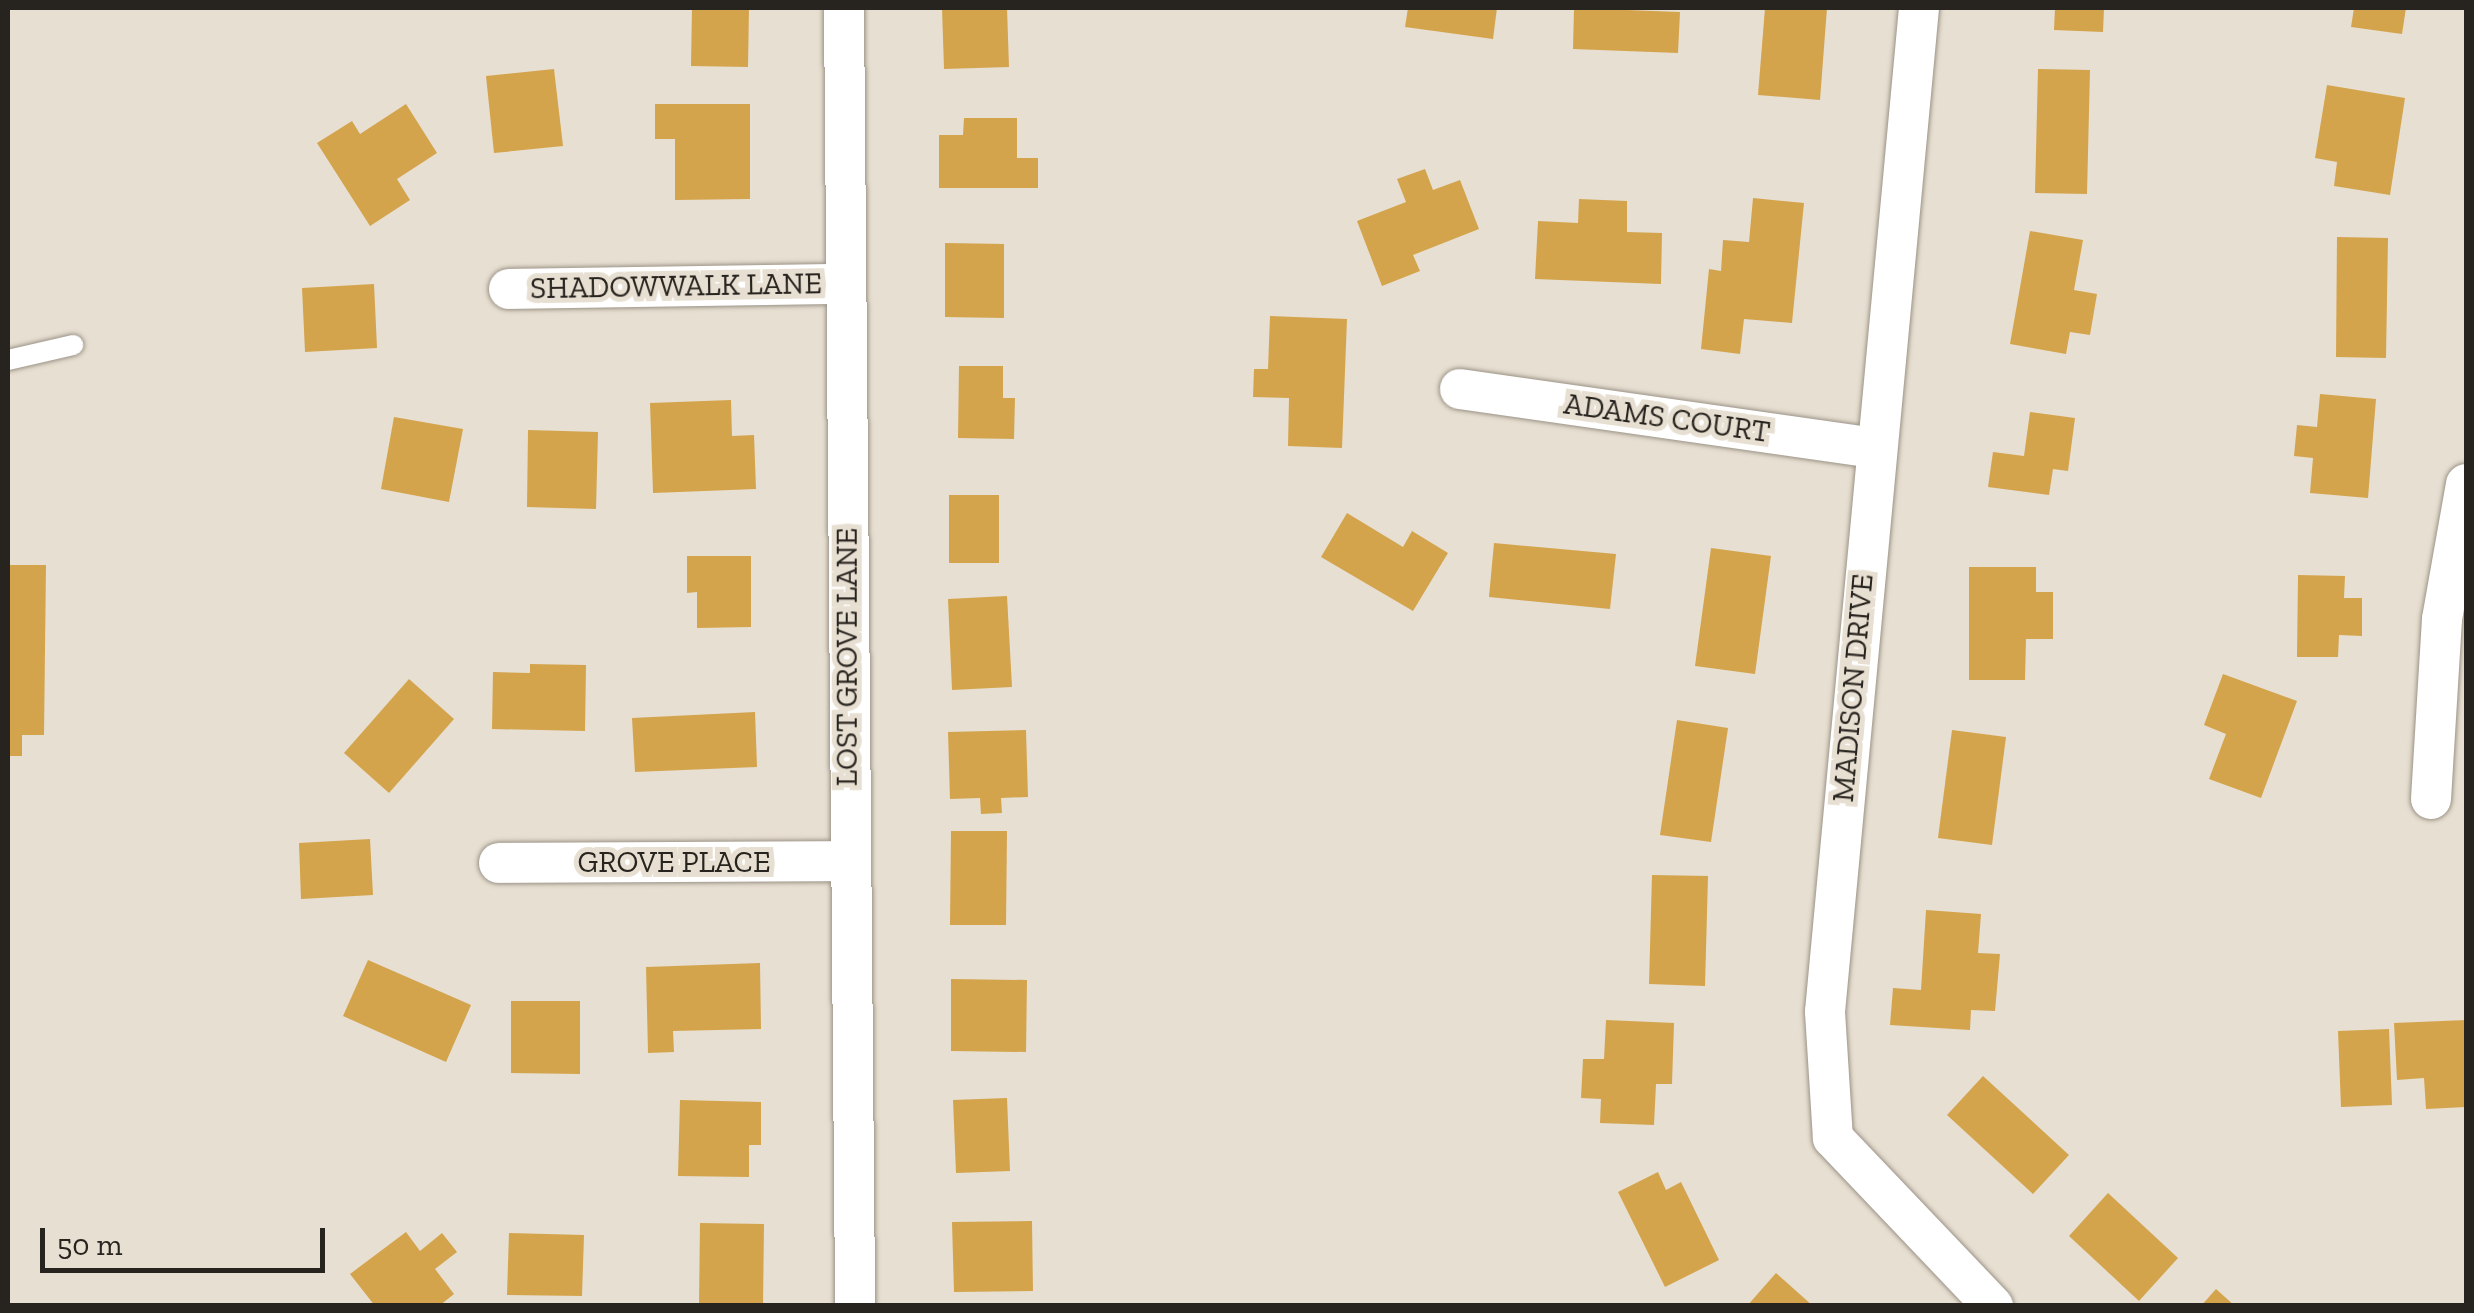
<!DOCTYPE html>
<style>
body{margin:0}
#map{position:relative;width:2474px;height:1313px;overflow:hidden;background:#e7dfd1;font-family:"Zilla Slab",serif}
div>[style]{position:absolute}
[style*='--x']{left:calc(var(--x)*1px);top:calc(var(--y)*1px);width:calc(var(--w)*1px);rotate:calc(var(--a)*1deg)}
.building>*{inset:0;background:#d4a44d}
.roads{filter:drop-shadow(0 0 2px #9b9387) drop-shadow(0 0 2px #9b9387)}
.service>*{height:20px;margin:-10px;padding:0 10px;transform-origin:10px;border-radius:10px;background:#fff}
.minor>*{height:40px;margin:-20px;padding:0 20px;transform-origin:20px;border-radius:20px;background:#fff}
span{translate:-50% -50%;white-space:nowrap;text-align:center;line-height:1.15;-webkit-text-stroke:10px #e7dfd1;paint-order:stroke}
.street-label{font-size:30px;color:#27231e}
.frame{position:absolute;inset:0;border:10px solid #27231e;pointer-events:none}
.scale{position:absolute;left:40px;top:1228px;width:285px;height:45px;box-sizing:border-box;border:5px solid #27231e;border-top:0;padding-left:12px;font-size:30px;line-height:35px;white-space:nowrap;color:#27231e;-webkit-text-stroke:8px #e7dfd1;paint-order:stroke}
</style>
<div id="map">
<div class="building">
<i style="clip-path:polygon(692px 8px,749px 8px,748px 67px,691px 66px)"></i>
<i style="clip-path:polygon(942px 8px,1007px 8px,1009px 67px,944px 69px)"></i>
<i style="clip-path:polygon(1408px 8px,1497px 8px,1493px 39px,1405px 27px)"></i>
<i style="clip-path:polygon(1574px 8px,1680px 12px,1678px 53px,1573px 49px)"></i>
<i style="clip-path:polygon(1765px 8px,1827px 8px,1820px 100px,1758px 95px)"></i>
<i style="clip-path:polygon(2055px 8px,2104px 8px,2103px 32px,2054px 30px)"></i>
<i style="clip-path:polygon(2354px 8px,2406px 8px,2402px 34px,2351px 27px)"></i>
<i style="clip-path:polygon(554px 69px,563px 146px,494px 153px,486px 76px)"></i>
<i style="clip-path:polygon(2038px 69px,2090px 70px,2087px 194px,2035px 193px)"></i>
<i style="clip-path:polygon(2327px 85px,2405px 98px,2390px 195px,2334px 186px,2337px 162px,2315px 158px)"></i>
<i style="clip-path:polygon(406px 104px,437px 153px,397px 179px,410px 200px,370px 226px,317px 143px,352px 121px,360px 134px)"></i>
<i style="clip-path:polygon(655px 104px,750px 104px,750px 199px,675px 200px,675px 139px,655px 139px)"></i>
<i style="clip-path:polygon(964px 118px,1017px 118px,1017px 158px,1038px 158px,1038px 188px,939px 188px,939px 135px,963px 135px)"></i>
<i style="clip-path:polygon(1425px 169px,1433px 190px,1460px 180px,1479px 229px,1413px 255px,1420px 271px,1382px 286px,1357px 221px,1406px 202px,1397px 179px)"></i>
<i style="clip-path:polygon(1753px 198px,1804px 203px,1792px 323px,1744px 319px,1740px 354px,1701px 349px,1709px 269px,1721px 271px,1723px 240px,1749px 242px)"></i>
<i style="clip-path:polygon(1579px 199px,1627px 201px,1627px 232px,1662px 233px,1661px 284px,1535px 279px,1538px 221px,1578px 223px)"></i>
<i style="clip-path:polygon(2030px 231px,2083px 240px,2074px 290px,2097px 294px,2090px 335px,2070px 332px,2066px 354px,2010px 344px)"></i>
<i style="clip-path:polygon(2337px 237px,2388px 238px,2386px 358px,2336px 357px)"></i>
<i style="clip-path:polygon(945px 243px,1004px 244px,1004px 318px,945px 317px)"></i>
<i style="clip-path:polygon(374px 284px,377px 348px,305px 352px,302px 288px)"></i>
<i style="clip-path:polygon(1270px 316px,1347px 319px,1342px 448px,1288px 446px,1289px 398px,1253px 397px,1254px 369px,1268px 369px)"></i>
<i style="clip-path:polygon(959px 366px,1003px 366px,1003px 398px,1015px 398px,1014px 439px,958px 438px)"></i>
<i style="clip-path:polygon(2320px 394px,2376px 399px,2368px 498px,2310px 493px,2313px 458px,2294px 456px,2297px 425px,2317px 427px)"></i>
<i style="clip-path:polygon(731px 400px,732px 436px,754px 435px,756px 489px,653px 493px,650px 403px)"></i>
<i style="clip-path:polygon(2030px 412px,2075px 418px,2068px 471px,2053px 469px,2049px 495px,1988px 487px,1993px 452px,2024px 456px)"></i>
<i style="clip-path:polygon(394px 417px,463px 429px,449px 502px,381px 489px)"></i>
<i style="clip-path:polygon(528px 430px,598px 432px,596px 509px,527px 507px)"></i>
<i style="clip-path:polygon(949px 495px,999px 495px,999px 563px,949px 563px)"></i>
<i style="clip-path:polygon(1347px 513px,1403px 547px,1412px 531px,1448px 553px,1413px 611px,1321px 557px)"></i>
<i style="clip-path:polygon(1494px 543px,1616px 554px,1610px 609px,1489px 597px)"></i>
<i style="clip-path:polygon(1711px 548px,1771px 556px,1755px 674px,1695px 666px)"></i>
<i style="clip-path:polygon(687px 556px,751px 556px,751px 627px,697px 628px,697px 592px,687px 593px)"></i>
<i style="clip-path:polygon(8px 565px,46px 565px,44px 735px,22px 735px,22px 756px,8px 756px)"></i>
<i style="clip-path:polygon(1969px 567px,2036px 567px,2036px 592px,2053px 592px,2053px 639px,2026px 639px,2025px 680px,1969px 680px)"></i>
<i style="clip-path:polygon(2298px 575px,2345px 576px,2344px 598px,2362px 598px,2362px 636px,2339px 635px,2338px 657px,2297px 657px)"></i>
<i style="clip-path:polygon(1007px 596px,1012px 687px,952px 690px,948px 599px)"></i>
<i style="clip-path:polygon(530px 664px,586px 665px,585px 731px,492px 729px,493px 672px,530px 673px)"></i>
<i style="clip-path:polygon(2223px 674px,2297px 701px,2261px 798px,2209px 779px,2226px 734px,2204px 725px)"></i>
<i style="clip-path:polygon(409px 679px,454px 719px,389px 793px,344px 753px)"></i>
<i style="clip-path:polygon(755px 712px,757px 767px,635px 772px,632px 718px)"></i>
<i style="clip-path:polygon(1677px 720px,1728px 728px,1711px 842px,1660px 835px)"></i>
<i style="clip-path:polygon(1026px 730px,1028px 797px,1001px 798px,1002px 813px,981px 814px,980px 798px,950px 799px,948px 732px)"></i>
<i style="clip-path:polygon(1952px 730px,2006px 737px,1992px 845px,1938px 838px)"></i>
<i style="clip-path:polygon(951px 831px,1007px 831px,1006px 925px,950px 925px)"></i>
<i style="clip-path:polygon(370px 839px,373px 895px,301px 899px,299px 843px)"></i>
<i style="clip-path:polygon(1652px 875px,1708px 876px,1705px 986px,1649px 984px)"></i>
<i style="clip-path:polygon(1926px 910px,1981px 914px,1978px 953px,2000px 954px,1995px 1011px,1971px 1010px,1970px 1030px,1890px 1025px,1893px 988px,1921px 990px)"></i>
<i style="clip-path:polygon(368px 960px,471px 1005px,446px 1062px,343px 1016px)"></i>
<i style="clip-path:polygon(760px 963px,761px 1029px,673px 1031px,674px 1052px,648px 1053px,646px 967px)"></i>
<i style="clip-path:polygon(951px 979px,1027px 980px,1026px 1052px,951px 1051px)"></i>
<i style="clip-path:polygon(511px 1001px,580px 1001px,580px 1074px,511px 1073px)"></i>
<i style="clip-path:polygon(1606px 1020px,1674px 1023px,1672px 1084px,1656px 1084px,1654px 1125px,1600px 1123px,1601px 1099px,1581px 1098px,1583px 1059px,1604px 1059px)"></i>
<i style="clip-path:polygon(2466px 1020px,2466px 1107px,2426px 1109px,2424px 1078px,2397px 1080px,2394px 1023px)"></i>
<i style="clip-path:polygon(2389px 1029px,2392px 1105px,2341px 1107px,2338px 1031px)"></i>
<i style="clip-path:polygon(1983px 1076px,2069px 1155px,2033px 1194px,1947px 1115px)"></i>
<i style="clip-path:polygon(1007px 1098px,1010px 1171px,956px 1173px,953px 1100px)"></i>
<i style="clip-path:polygon(680px 1100px,761px 1102px,761px 1145px,749px 1145px,749px 1177px,678px 1176px)"></i>
<i style="clip-path:polygon(1658px 1172px,1666px 1190px,1681px 1182px,1719px 1260px,1665px 1287px,1618px 1192px)"></i>
<i style="clip-path:polygon(2108px 1193px,2178px 1258px,2139px 1301px,2069px 1236px)"></i>
<i style="clip-path:polygon(1032px 1221px,1033px 1291px,954px 1292px,952px 1222px)"></i>
<i style="clip-path:polygon(700px 1223px,764px 1224px,763px 1306px,699px 1306px)"></i>
<i style="clip-path:polygon(406px 1232px,420px 1251px,442px 1233px,457px 1252px,435px 1269px,454px 1294px,439px 1306px,375px 1306px,350px 1274px)"></i>
<i style="clip-path:polygon(509px 1233px,584px 1235px,582px 1296px,507px 1295px)"></i>
<i style="clip-path:polygon(1776px 1273px,1813px 1306px,1747px 1306px)"></i>
<i style="clip-path:polygon(2216px 1289px,2235px 1306px,2201px 1306px)"></i>
</div>
<div class="roads">
<div class="service">
<i style="--x:8;--y:360;--w:67;--a:-13"></i>
</div>
<div class="minor">
<i style="--x:844;--y:8;--w:1298;--a:89.51"></i>
<i style="--x:1919;--y:8;--w:1008;--a:95.35"></i>
<i style="--x:1825;--y:1012;--w:126;--a:86.4"></i>
<i style="--x:1833;--y:1138;--w:232;--a:46.4"></i>
<i style="--x:509;--y:289;--w:335;--a:-0.9"></i>
<i style="--x:1460;--y:389;--w:419;--a:8.1"></i>
<i style="--x:2431;--y:799;--w:180;--a:-86.5"></i>
<i style="--x:2442;--y:619;--w:137;--a:-79.9"></i>
<i style="--x:499;--y:863;--w:349;--a:-0.3"></i>
</div>
</div>
<div class="street-label">
<span style="left:676px;top:286px;rotate:-1deg">SHADOWWALK LANE</span>
<span style="left:1667px;top:418px;rotate:8deg">ADAMS COURT</span>
<span style="left:847px;top:657px;rotate:-90deg">LOST GROVE LANE</span>
<span style="left:1853px;top:688px;rotate:-85deg">MADISON DRIVE</span>
<span style="left:674px;top:862px">GROVE PLACE</span>
</div>
<div class="frame"></div>
<div class="scale">50 m</div>
</div>
